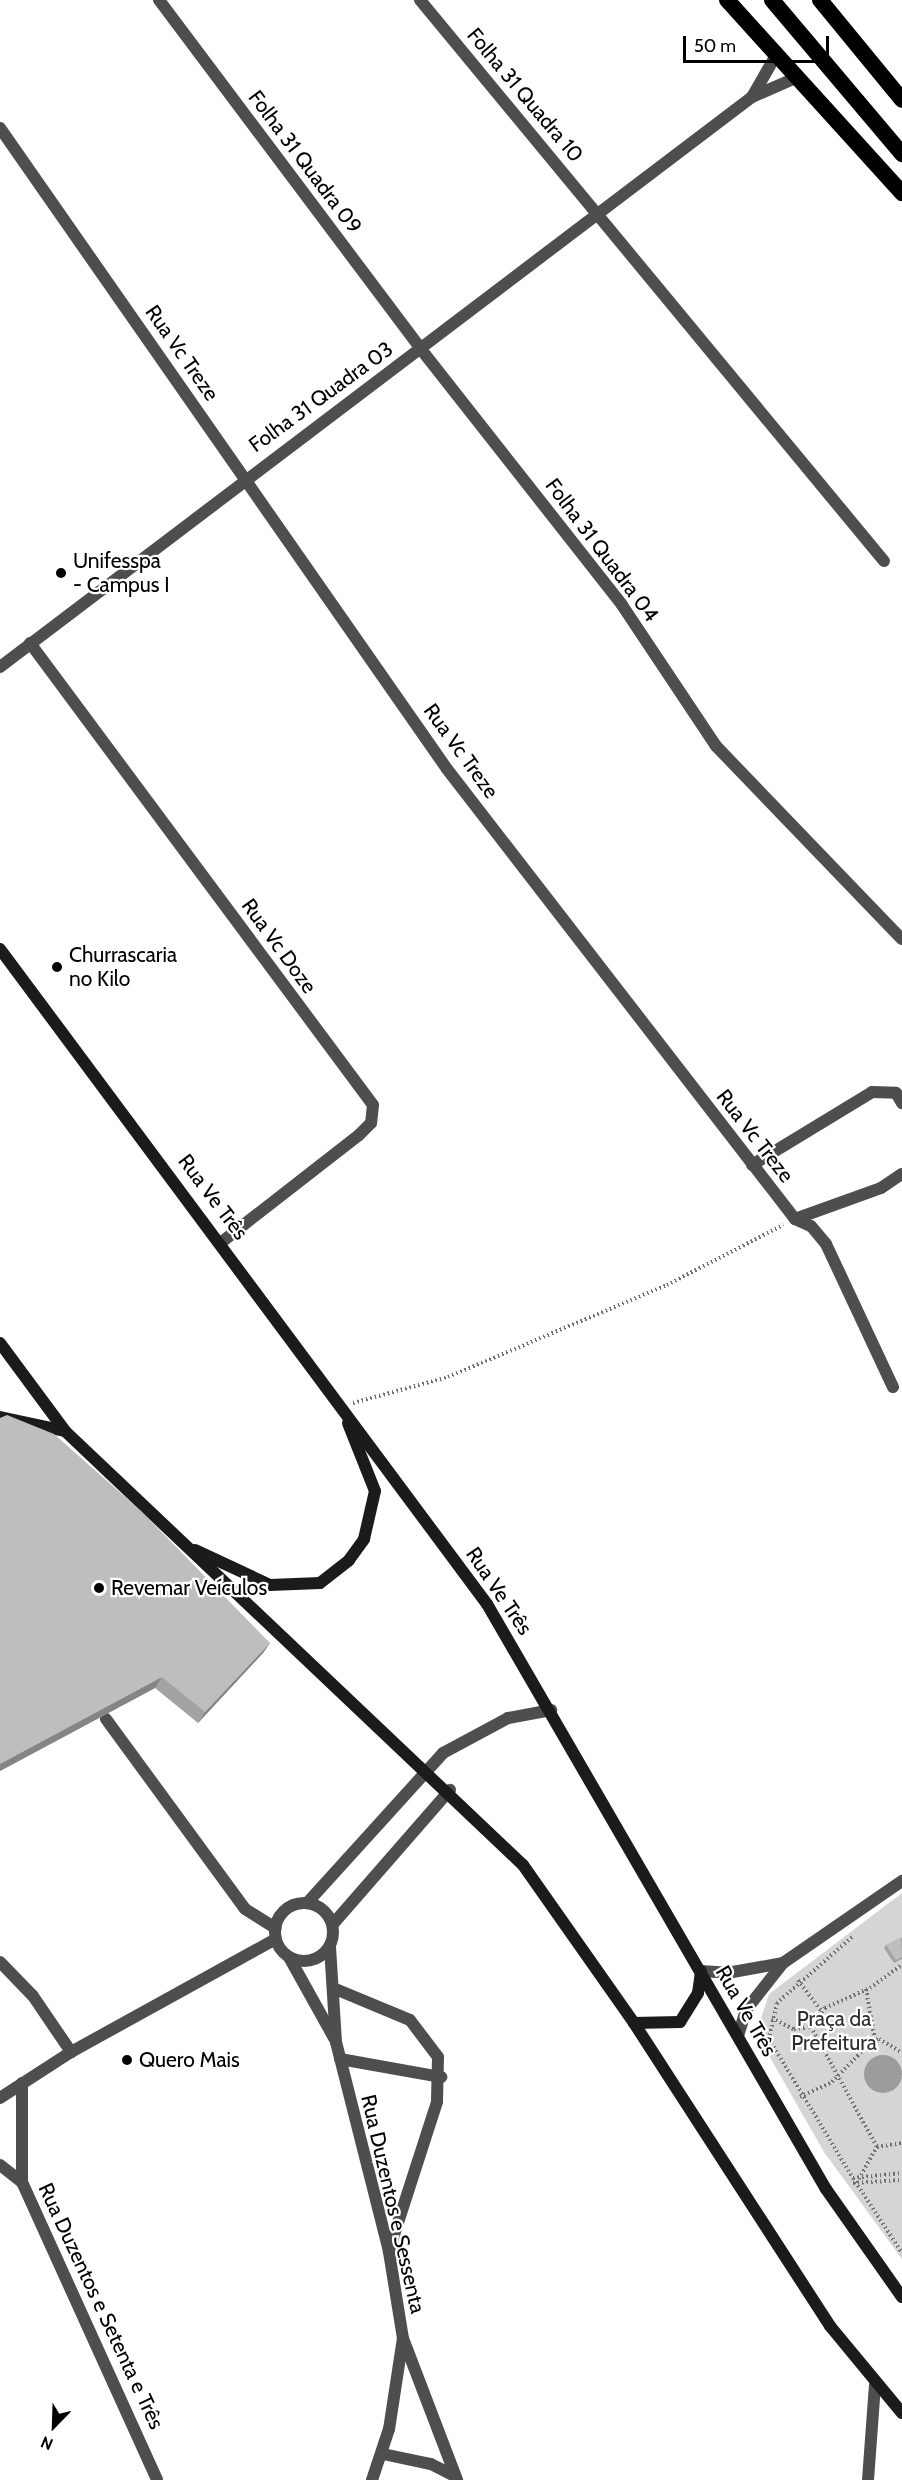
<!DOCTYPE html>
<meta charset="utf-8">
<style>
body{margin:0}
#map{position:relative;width:902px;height:2480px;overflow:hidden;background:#fff;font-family:Cabin,sans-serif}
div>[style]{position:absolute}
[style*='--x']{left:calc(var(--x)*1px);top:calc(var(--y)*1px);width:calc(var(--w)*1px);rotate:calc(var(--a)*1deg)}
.green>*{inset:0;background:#d5d5d5}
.water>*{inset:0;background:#9c9c9c}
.round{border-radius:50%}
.path>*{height:4px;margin-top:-2px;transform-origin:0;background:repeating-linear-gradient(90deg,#707070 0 1.5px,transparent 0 4.5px)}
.minor>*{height:12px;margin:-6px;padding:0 6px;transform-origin:6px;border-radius:6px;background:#4e4e4e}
.minor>.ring{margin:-6px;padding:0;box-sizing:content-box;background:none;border:12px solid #4e4e4e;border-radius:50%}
.secondary>*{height:12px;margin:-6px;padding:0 6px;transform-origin:6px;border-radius:6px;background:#1b1b1b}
.trunk>*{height:16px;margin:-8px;padding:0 8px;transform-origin:8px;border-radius:8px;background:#000}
.wall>*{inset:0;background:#a3a3a3}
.shaded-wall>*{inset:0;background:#858585}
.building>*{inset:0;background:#bebebe}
.dots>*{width:16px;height:16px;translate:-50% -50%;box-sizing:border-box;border:3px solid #fff;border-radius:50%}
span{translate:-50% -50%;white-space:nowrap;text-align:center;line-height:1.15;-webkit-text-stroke:4.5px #fff;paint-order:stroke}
.street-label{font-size:21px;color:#000}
.poi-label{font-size:21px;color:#000}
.left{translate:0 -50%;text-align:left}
.park-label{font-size:21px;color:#2c2c2c}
.north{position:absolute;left:24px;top:2396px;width:60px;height:60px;-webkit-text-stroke:4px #fff;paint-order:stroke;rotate:203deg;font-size:16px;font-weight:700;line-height:24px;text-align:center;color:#000}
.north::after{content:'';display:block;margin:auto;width:21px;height:27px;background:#000;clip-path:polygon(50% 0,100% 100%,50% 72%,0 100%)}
.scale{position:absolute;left:683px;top:36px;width:146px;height:27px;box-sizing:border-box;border:3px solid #000;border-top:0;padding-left:8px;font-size:18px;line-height:21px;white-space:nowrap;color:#000;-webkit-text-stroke:4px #fff;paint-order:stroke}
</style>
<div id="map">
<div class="green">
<i style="clip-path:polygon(902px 1893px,902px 2259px,824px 2152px,756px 2033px,769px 1994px)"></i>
</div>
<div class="water">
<i class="round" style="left:864px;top:2055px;width:38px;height:38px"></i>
</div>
<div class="path">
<i style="--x:353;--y:1403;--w:98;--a:-15.3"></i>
<i style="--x:448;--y:1377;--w:238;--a:-22.8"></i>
<i style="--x:667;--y:1285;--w:131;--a:-27.3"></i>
<i style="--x:852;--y:1937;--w:100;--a:138.7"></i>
<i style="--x:777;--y:2003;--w:37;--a:103"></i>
<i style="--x:769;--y:2039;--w:162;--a:58.9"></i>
<i style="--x:853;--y:2178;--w:49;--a:-5.8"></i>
<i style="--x:798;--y:1980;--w:40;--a:53"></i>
<i style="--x:866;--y:1989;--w:52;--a:80"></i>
<i style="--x:772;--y:2018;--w:25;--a:27"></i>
<i style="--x:794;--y:2029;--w:17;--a:-7"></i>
<i style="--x:811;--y:2027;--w:24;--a:-54"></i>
<i style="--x:825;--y:2008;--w:49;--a:-24"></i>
<i style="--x:870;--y:1988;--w:39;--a:-36"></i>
<i style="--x:811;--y:2027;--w:137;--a:61.2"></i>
<i style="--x:800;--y:2097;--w:35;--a:-25"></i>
<i style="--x:832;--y:2082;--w:57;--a:-45.7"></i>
<i style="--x:872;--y:2041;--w:7;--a:-16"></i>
<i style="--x:879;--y:2039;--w:27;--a:31"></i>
<i style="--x:853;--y:2178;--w:90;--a:56.8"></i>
<i style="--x:859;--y:2179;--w:37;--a:-61"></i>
<i style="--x:877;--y:2147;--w:25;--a:-9"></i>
<i style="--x:853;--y:2183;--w:49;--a:-3.5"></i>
</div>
<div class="minor">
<i style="--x:159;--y:0;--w:435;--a:53.1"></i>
<i style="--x:420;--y:348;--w:327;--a:51.8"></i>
<i style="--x:622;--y:605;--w:169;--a:56.3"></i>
<i style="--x:716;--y:746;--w:268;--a:46.1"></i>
<i style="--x:420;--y:0;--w:728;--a:50.41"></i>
<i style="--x:752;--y:97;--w:46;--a:-60.1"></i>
<i style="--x:0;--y:128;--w:781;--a:55.11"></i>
<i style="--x:447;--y:769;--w:569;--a:52.28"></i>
<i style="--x:795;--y:1219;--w:17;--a:24"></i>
<i style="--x:811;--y:1226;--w:23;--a:50"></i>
<i style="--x:826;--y:1244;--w:158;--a:64.9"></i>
<i style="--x:30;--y:643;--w:575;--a:53.41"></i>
<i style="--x:373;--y:1105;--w:18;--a:96"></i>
<i style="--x:371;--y:1123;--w:17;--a:135"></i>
<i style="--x:359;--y:1135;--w:172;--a:142.1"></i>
<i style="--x:0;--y:667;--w:944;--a:-37.16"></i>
<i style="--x:752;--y:97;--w:45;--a:-23.7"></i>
<i style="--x:752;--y:1165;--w:140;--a:-31.3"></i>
<i style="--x:872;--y:1092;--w:24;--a:2"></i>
<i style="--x:896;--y:1093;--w:12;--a:59"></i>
<i style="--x:795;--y:1219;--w:91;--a:-19.8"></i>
<i style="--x:881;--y:1188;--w:25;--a:-34"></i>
<i style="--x:106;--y:1719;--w:235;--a:53.8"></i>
<i style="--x:245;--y:1909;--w:36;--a:32"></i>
<i style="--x:308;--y:1902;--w:201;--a:-47.8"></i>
<i style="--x:443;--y:1753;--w:74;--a:-28.3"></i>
<i style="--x:508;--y:1718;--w:44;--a:-10.5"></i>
<i class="ring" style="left:275px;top:1903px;width:46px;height:46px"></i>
<i style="--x:333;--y:1924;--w:178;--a:-48.9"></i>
<i style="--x:330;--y:1947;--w:95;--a:86.4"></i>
<i style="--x:336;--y:2042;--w:217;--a:75.8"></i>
<i style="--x:389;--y:2252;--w:87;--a:80.8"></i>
<i style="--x:403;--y:2338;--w:92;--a:98.7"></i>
<i style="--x:389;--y:2429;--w:54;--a:108.4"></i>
<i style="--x:289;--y:1957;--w:93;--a:60.9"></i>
<i style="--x:0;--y:1962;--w:47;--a:45.9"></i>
<i style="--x:33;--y:1996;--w:68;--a:55.8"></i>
<i style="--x:701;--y:1971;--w:26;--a:4"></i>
<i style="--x:727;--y:1973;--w:57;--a:-10.1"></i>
<i style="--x:333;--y:1988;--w:83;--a:22.6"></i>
<i style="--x:410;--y:2020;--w:46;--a:52.9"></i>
<i style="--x:438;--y:2057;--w:45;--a:91.3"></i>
<i style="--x:437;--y:2102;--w:157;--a:107.9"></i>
<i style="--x:738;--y:2036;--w:27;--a:-73"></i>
<i style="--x:746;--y:2010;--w:60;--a:-51.8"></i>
<i style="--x:783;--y:1963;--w:145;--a:-34.6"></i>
<i style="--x:340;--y:2059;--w:103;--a:10.1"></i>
<i style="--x:22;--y:2083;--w:99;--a:90"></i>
<i style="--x:22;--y:2182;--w:327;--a:65.6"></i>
<i style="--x:0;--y:2098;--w:85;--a:-32.9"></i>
<i style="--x:71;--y:2052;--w:234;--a:-28.9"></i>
<i style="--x:0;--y:2165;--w:28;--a:38"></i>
<i style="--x:404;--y:2341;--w:149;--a:69.1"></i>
<i style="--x:383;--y:2454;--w:49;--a:11.8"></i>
<i style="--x:431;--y:2464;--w:27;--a:27"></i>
<i style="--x:868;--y:2480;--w:95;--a:-85.8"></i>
</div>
<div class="secondary">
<i style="--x:0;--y:949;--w:816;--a:53.37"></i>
<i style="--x:487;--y:1604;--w:676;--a:59.91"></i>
<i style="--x:826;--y:2189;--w:132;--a:54.9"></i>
<i style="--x:0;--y:1343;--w:109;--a:53.5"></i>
<i style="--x:65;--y:1431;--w:631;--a:43.46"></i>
<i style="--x:523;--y:1865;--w:193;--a:54.9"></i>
<i style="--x:634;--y:2023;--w:361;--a:57.1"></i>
<i style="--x:830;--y:2326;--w:113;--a:50.4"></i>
<i style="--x:0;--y:1417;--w:66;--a:12.2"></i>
<i style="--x:195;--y:1550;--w:83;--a:25"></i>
<i style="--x:270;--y:1585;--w:50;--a:-2.3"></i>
<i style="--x:320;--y:1583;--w:37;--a:-38"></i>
<i style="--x:349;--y:1560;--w:26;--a:-54"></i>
<i style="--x:364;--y:1539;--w:49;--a:-77.1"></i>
<i style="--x:375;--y:1491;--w:73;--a:-111.7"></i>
<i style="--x:634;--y:2023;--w:46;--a:-1.2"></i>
<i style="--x:680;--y:2022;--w:34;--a:-58"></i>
<i style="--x:698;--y:1993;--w:22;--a:-82"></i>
</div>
<div class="trunk">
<i style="--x:727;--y:0;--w:261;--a:47.8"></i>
<i style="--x:772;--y:0;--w:202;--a:49.8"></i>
<i style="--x:820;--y:0;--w:129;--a:50.6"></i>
</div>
<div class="wall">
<i style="clip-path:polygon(0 1418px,270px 1643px,263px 1653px,198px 1723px,155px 1688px,0 1771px)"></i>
<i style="clip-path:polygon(902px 1938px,902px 1959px,894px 1963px,884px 1948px,886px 1945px)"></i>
</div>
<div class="shaded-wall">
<i style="clip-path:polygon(270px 1643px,263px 1653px,198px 1723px,205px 1712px)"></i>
<i style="clip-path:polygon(162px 1677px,155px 1688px,0 1771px,0 1764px)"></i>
</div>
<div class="building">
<i style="clip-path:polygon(7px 1415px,54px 1434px,141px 1511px,270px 1643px,205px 1712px,162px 1677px,0 1764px,0 1418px)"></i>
<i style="clip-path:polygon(901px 1937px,902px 1957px,896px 1960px,886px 1945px)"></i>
</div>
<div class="dots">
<i style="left:61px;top:573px;background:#000"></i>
<i style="left:57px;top:967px;background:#000"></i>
<i style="left:99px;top:1588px;background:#000"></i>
<i style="left:127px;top:2060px;background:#000"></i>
</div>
<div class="street-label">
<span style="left:525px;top:95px;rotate:50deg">Folha 31 Quadra 10</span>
<span style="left:305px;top:162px;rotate:53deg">Folha 31 Quadra 09</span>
<span style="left:182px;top:353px;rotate:55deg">Rua Vc Treze</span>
<span style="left:321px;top:397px;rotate:-36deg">Folha 31 Quadra 03</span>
<span style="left:602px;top:550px;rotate:53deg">Folha 31 Quadra 04</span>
<span style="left:461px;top:751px;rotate:54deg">Rua Vc Treze</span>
<span style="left:279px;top:946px;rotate:54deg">Rua Vc Doze</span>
<span style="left:755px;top:1136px;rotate:52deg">Rua Vc Treze</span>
<span style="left:213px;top:1197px;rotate:53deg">Rua Ve Três</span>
<span style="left:499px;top:1591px;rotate:56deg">Rua Ve Três</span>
<span style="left:746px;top:2011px;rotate:60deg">Rua Ve Três</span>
<span style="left:393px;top:2204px;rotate:77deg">Rua Duzentos e Sessenta</span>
<span style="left:101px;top:2306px;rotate:65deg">Rua Duzentos e Setenta e Três</span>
</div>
<div class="poi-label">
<span class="left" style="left:73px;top:573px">Unifesspa<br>- Campus I</span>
<span class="left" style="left:69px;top:967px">Churrascaria<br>no Kilo</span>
<span class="left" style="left:111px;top:1588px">Revemar Veículos</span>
<span class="left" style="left:139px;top:2060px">Quero Mais</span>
</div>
<div class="park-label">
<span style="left:834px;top:2031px">Praça da<br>Prefeitura</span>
</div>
<div class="north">N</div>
<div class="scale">50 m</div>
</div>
